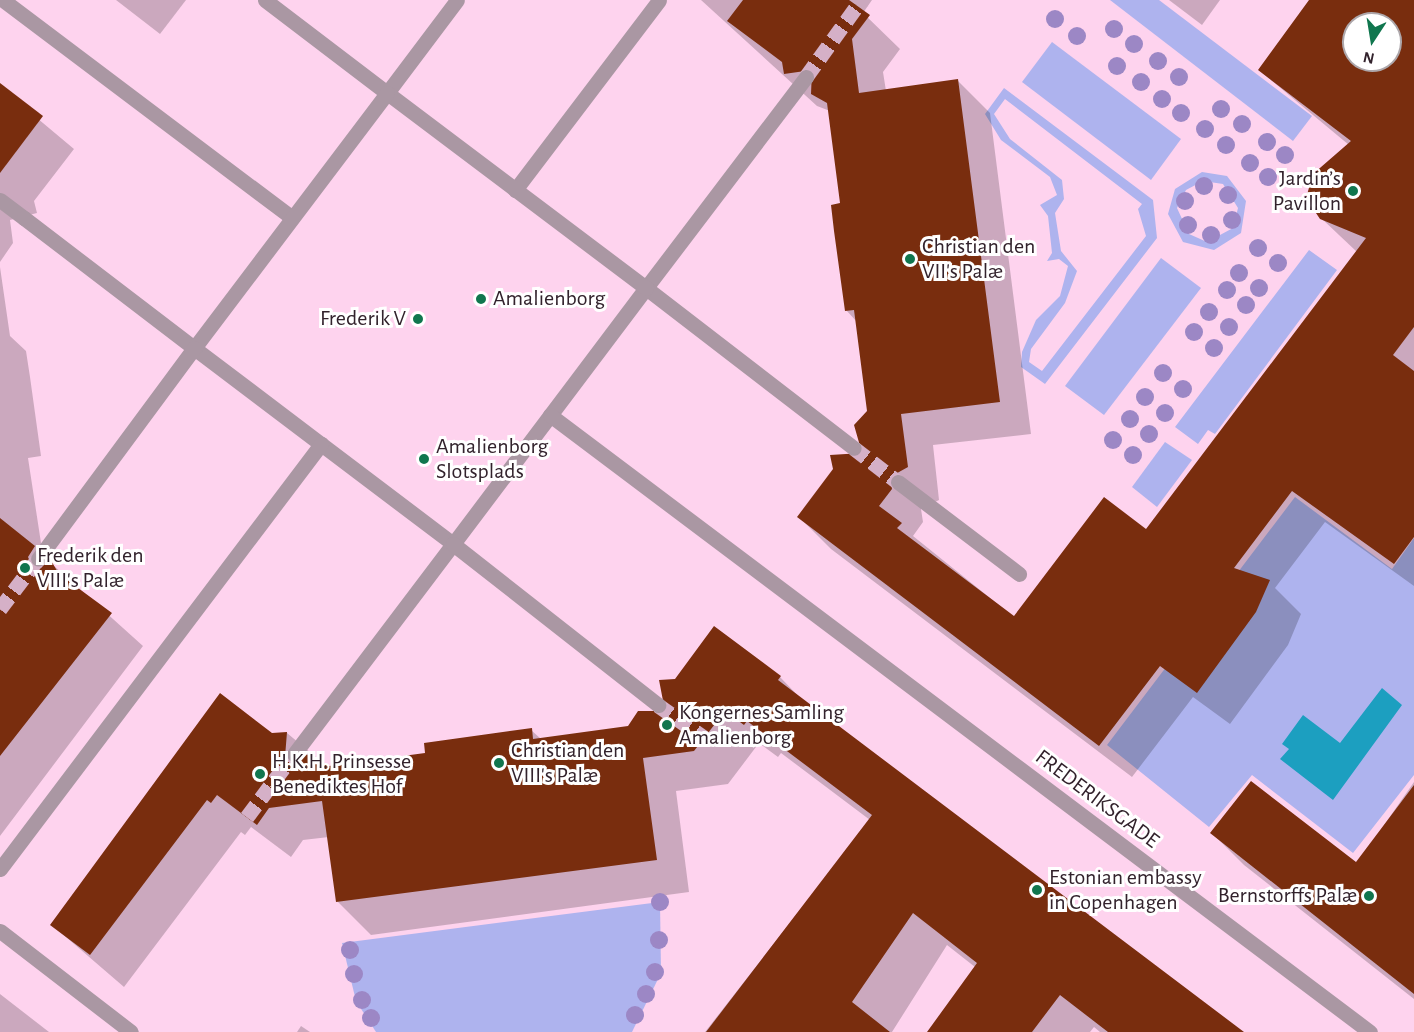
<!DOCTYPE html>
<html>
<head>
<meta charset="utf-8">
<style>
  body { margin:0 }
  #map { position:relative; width:1414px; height:1032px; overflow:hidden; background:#fed3ee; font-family:"Alegreya Sans",sans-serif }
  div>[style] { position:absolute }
  .green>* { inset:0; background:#aeb3ee }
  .water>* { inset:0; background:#1c9fc0 }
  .shadow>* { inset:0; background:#0003 }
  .building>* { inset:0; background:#792d0e }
  .minor-tunnel>* { height:15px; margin-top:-7.5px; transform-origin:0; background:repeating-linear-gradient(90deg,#d5b0c7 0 15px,transparent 0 23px) }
  .minor>* { height:15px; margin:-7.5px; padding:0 7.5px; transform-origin:7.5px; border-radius:7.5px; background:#aa97a3 }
  .trees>* { width:18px; height:18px; margin:-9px; border-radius:50%; background:#9c87c5 }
  .dots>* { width:16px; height:16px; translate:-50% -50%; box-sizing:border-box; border:3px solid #fff; border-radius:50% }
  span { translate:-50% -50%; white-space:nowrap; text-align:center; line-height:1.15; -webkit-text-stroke:6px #fff; paint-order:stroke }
  .poi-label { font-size:22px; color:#32222c }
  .right { translate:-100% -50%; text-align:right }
  .left { translate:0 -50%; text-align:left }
  .street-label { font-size:22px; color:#32222c }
  .north { position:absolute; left:1342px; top:12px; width:60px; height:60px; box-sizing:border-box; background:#fff; border:2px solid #ada7ab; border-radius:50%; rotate:192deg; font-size:16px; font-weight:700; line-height:24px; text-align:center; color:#32222c }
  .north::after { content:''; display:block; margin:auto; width:21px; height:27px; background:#10764e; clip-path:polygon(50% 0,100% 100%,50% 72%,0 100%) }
</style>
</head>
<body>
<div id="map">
  <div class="green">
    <i style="clip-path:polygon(1110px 0,1159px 0,1312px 116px,1293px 141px)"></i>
    <i style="clip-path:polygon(1052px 42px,1181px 139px,1151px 180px,1022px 82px)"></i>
    <i style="clip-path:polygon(evenodd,1004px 88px,1153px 200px,1157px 238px,1045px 384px,1021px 367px,1022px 352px,1036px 320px,1060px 296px,1068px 266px,1059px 259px,1047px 261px,1052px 253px,1048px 216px,1040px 205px,1057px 195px,1050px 177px,1001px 140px,985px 114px,1004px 88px,1005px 99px,1142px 204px,1138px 209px,1146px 236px,1042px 371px,1029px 362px,1031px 349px,1065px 303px,1077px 271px,1061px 251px,1055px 213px,1064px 199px,1062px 180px,1010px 139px,994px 114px,1005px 99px)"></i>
    <i style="clip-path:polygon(evenodd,1202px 172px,1227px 176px,1246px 201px,1241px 233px,1214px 250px,1183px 242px,1168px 214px,1175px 189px,1202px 172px,1203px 181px,1223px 184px,1238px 208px,1233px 228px,1207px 242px,1189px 234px,1177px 208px,1186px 190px,1203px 181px)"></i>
    <i style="clip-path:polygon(1309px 250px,1337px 270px,1215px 434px,1208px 430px,1198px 444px,1175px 427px)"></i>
    <i style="clip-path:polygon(1161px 258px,1201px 288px,1104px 415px,1065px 386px)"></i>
    <i style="clip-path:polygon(1165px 442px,1192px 460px,1157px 507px,1132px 487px)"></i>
    <i style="clip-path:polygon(1295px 497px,1392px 569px,1414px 538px,1414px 775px,1353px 853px,1252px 775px,1209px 827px,1107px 745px)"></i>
    <i style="clip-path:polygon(660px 902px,661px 973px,632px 1032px,376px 1032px,356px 1001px,342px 943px)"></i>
  </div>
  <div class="water">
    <i style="clip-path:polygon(1382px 688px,1402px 705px,1333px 800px,1280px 759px,1289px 749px,1282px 744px,1303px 715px,1340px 743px)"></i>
  </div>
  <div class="shadow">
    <i style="clip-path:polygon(116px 0,186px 0,160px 34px)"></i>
    <i style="clip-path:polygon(evenodd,701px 0,872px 0,863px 13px,900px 49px,883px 72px,886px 91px,958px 81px,990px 113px,1031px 434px,933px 445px,939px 500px,921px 509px,923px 522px,913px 536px,1015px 618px,1146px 531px,1357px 252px,1321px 218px,1349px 145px,1259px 70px,1311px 0,1414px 0,1414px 586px,1325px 522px,1275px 588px,1301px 614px,1288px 645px,1230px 724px,1193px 697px,1132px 777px,831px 549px,799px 517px,864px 455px,868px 411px,857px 322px,846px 310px,842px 205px,830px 111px,817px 106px,701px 0,1354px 24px,1390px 24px,1390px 60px,1354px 60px,1354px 24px)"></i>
    <i style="clip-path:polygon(1169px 0,1220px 0,1202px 25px)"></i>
    <i style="clip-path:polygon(0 87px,74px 149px,34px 201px,37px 213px,10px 220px,13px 243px,0 262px)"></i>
    <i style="clip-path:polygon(0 267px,10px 336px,26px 351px,30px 377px,41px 456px,28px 458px,43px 556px,143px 646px,0 836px)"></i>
    <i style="clip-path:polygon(780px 677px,805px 703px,1243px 1032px,1100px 1032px,1094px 1027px,1090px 1032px,928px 1032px,975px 967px,947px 945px,892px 1032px,705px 1032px,870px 820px,781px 753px,778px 757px,759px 743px,728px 784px,676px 791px,689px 892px,371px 935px,337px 901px,329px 837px,303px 840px,291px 857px,251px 827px,245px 835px,241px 832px,124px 987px,52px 925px,272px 735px,287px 733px,329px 768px,427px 755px,531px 730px,541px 739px,629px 727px)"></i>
    <i style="clip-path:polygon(1414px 782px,1414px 999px,1244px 865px,1212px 833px,1357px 864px)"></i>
    <i style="clip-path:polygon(0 994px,49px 1032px,0 1032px)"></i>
    <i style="clip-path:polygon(301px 1026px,310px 1032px,297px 1032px)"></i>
  </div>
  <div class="building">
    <i style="clip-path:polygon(evenodd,743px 0,849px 0,870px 15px,852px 39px,859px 93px,958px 79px,1000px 402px,901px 414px,908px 467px,890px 477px,892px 489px,879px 506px,902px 523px,897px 528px,1014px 616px,1104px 497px,1146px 529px,1366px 238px,1320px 219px,1306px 198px,1313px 174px,1351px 141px,1258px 70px,1309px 0,1414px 0,1414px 327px,1393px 355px,1414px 371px,1414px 537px,1394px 564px,1292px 491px,1234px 568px,1270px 580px,1256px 612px,1197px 693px,1160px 666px,1099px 746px,797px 517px,833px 469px,830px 455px,862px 453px,854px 425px,867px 411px,854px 310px,845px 311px,834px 231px,831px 205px,840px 203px,827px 103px,811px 94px,812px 70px,784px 74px,782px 62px,727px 21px,743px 0,1354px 24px,1390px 24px,1390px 60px,1354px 60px,1354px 24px)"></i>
    <i style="clip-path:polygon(0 83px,43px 116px,0 173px)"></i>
    <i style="clip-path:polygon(0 518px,35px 546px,28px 557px,32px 566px,41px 568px,50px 559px,59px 574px,112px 613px,0 756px)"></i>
    <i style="clip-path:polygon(714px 626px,781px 676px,778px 680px,1244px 1032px,1108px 1032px,1060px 995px,1032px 1032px,927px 1032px,977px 963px,913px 913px,852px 1002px,890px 1032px,706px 1032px,872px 815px,747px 721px,744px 725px,725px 711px,694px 751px,643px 758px,657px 860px,336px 902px,322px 801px,269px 808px,257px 825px,217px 795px,211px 803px,207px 800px,90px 955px,50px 925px,220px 693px,272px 733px,287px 732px,285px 757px,293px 764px,306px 754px,329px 766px,425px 753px,424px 743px,532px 728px,533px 739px,628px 726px,638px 711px,665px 711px,659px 680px,675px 679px)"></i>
    <i style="clip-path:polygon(1251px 781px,1356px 862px,1414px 785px,1414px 994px,1210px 833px)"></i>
  </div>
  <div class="minor-tunnel">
    <i style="left:806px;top:77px;width:87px;rotate:-54.3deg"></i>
    <i style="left:854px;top:448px;width:56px;rotate:37.7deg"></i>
    <i style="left:0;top:609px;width:63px;rotate:-52.8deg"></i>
    <i style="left:658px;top:705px;width:57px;rotate:35.1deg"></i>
    <i style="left:247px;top:817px;width:79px;rotate:-53.3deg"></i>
  </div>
  <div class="minor">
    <i style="left:3px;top:0;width:362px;rotate:37deg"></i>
    <i style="left:265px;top:0;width:153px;rotate:37.3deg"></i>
    <i style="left:387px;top:93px;width:116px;rotate:-53deg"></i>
    <i style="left:806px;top:77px;width:265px;rotate:127.2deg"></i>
    <i style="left:646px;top:288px;width:262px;rotate:37.6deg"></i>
    <i style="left:515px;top:190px;width:238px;rotate:-52.8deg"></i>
    <i style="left:0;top:200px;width:30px;rotate:37deg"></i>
    <i style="left:24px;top:218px;width:214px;rotate:37.4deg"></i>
    <i style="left:194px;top:348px;width:159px;rotate:37.1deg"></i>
    <i style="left:321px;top:444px;width:166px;rotate:37.1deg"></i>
    <i style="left:453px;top:544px;width:321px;rotate:-53deg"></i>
    <i style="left:646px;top:288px;width:324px;rotate:-143deg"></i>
    <i style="left:387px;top:93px;width:320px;rotate:127.1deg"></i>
    <i style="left:194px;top:348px;width:262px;rotate:126.5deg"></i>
    <i style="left:550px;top:415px;width:1026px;rotate:36.96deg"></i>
    <i style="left:898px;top:482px;width:152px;rotate:37.2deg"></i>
    <i style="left:294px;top:754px;width:263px;rotate:-52.9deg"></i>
    <i style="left:453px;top:544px;width:261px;rotate:38.1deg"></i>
    <i style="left:0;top:869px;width:533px;rotate:-52.94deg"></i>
    <i style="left:0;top:931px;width:165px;rotate:37.6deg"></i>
  </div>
  <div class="trees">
    <i style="left:1055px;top:19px"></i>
    <i style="left:1114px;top:29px"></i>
    <i style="left:1077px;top:36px"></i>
    <i style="left:1134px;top:44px"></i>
    <i style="left:1158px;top:61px"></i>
    <i style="left:1117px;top:66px"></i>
    <i style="left:1179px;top:77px"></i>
    <i style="left:1141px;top:82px"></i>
    <i style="left:1162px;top:99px"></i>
    <i style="left:1221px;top:109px"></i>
    <i style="left:1181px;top:113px"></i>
    <i style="left:1242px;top:124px"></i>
    <i style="left:1205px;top:129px"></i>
    <i style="left:1267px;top:142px"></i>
    <i style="left:1226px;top:145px"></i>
    <i style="left:1285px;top:155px"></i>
    <i style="left:1250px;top:163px"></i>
    <i style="left:1268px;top:177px"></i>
    <i style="left:1204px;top:186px"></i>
    <i style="left:1228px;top:195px"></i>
    <i style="left:1185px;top:201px"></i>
    <i style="left:1232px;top:220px"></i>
    <i style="left:1188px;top:225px"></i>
    <i style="left:1211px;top:235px"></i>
    <i style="left:1258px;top:248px"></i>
    <i style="left:1278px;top:263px"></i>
    <i style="left:1239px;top:273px"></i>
    <i style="left:1259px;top:288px"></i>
    <i style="left:1227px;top:290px"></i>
    <i style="left:1246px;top:305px"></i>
    <i style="left:1209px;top:312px"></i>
    <i style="left:1229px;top:327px"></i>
    <i style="left:1194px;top:332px"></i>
    <i style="left:1214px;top:348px"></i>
    <i style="left:1163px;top:373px"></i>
    <i style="left:1183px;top:389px"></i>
    <i style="left:1145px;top:397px"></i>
    <i style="left:1165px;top:413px"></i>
    <i style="left:1130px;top:419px"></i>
    <i style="left:1149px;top:434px"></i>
    <i style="left:1113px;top:440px"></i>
    <i style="left:1133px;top:455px"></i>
    <i style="left:660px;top:902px"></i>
    <i style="left:659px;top:940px"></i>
    <i style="left:350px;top:950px"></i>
    <i style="left:655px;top:972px"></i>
    <i style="left:354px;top:974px"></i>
    <i style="left:646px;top:994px"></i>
    <i style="left:362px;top:1000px"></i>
    <i style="left:635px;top:1015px"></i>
    <i style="left:371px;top:1018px"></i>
  </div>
  <div class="dots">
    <i style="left:1353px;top:191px;background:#10764e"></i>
    <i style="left:910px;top:259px;background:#10764e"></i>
    <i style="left:481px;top:299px;background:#10764e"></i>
    <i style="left:418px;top:319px;background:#10764e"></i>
    <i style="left:424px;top:459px;background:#10764e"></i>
    <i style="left:25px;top:568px;background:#10764e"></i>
    <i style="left:667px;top:725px;background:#10764e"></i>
    <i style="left:499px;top:763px;background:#10764e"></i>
    <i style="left:260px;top:774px;background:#10764e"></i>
    <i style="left:1037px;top:890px;background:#10764e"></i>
    <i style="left:1369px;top:896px;background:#10764e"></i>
  </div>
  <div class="poi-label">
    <span class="right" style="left:1341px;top:191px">Jardin’s<br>Pavillon</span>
    <span class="left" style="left:922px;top:259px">Christian den<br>VII's Palæ</span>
    <span class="left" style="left:493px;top:299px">Amalienborg</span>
    <span class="right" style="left:406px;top:319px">Frederik V</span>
    <span class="left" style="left:436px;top:459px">Amalienborg<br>Slotsplads</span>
    <span class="left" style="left:37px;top:568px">Frederik den<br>VIII's Palæ</span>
    <span class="left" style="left:679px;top:725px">Kongernes Samling<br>Amalienborg</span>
    <span class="left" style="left:511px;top:763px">Christian den<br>VIII's Palæ</span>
    <span class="left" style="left:272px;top:774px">H.K.H. Prinsesse<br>Benediktes Hof</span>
    <span class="left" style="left:1049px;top:890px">Estonian embassy<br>in Copenhagen</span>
    <span class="right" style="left:1357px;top:896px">Bernstorffs Palæ</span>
  </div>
  <div class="street-label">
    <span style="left:1097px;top:799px;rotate:37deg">FREDERIKSGADE</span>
  </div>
  <div class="north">N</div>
</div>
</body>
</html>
